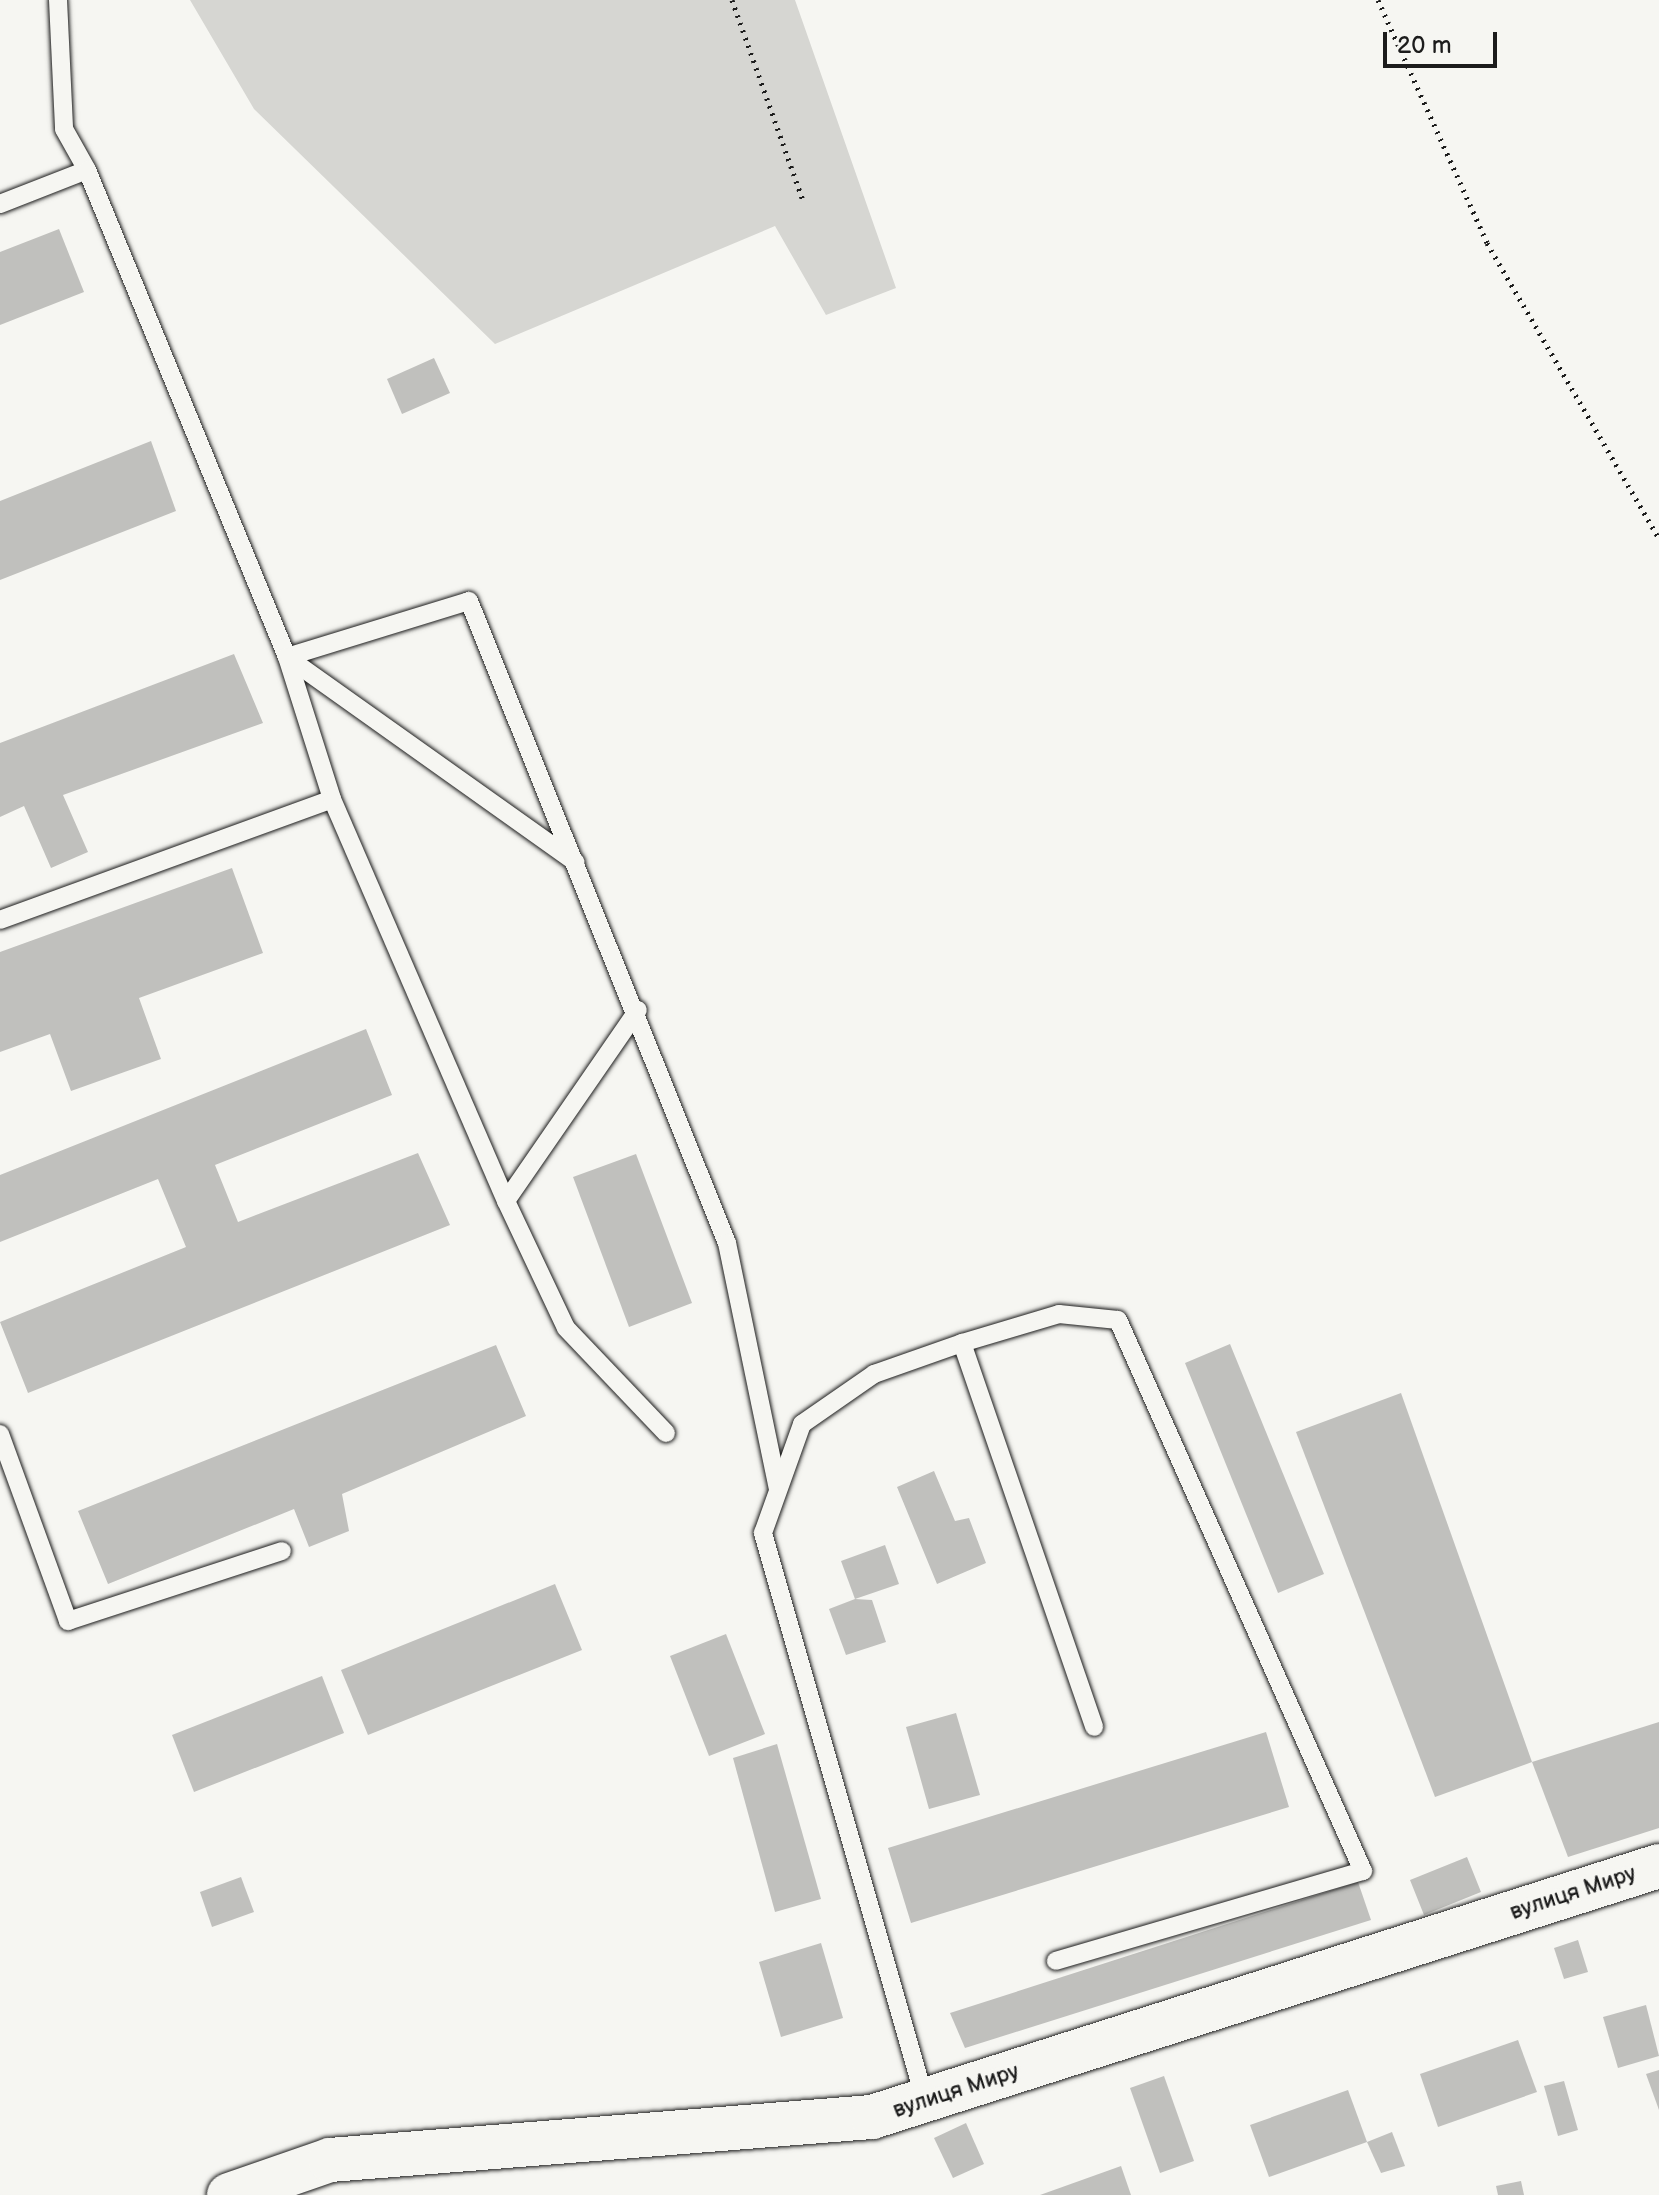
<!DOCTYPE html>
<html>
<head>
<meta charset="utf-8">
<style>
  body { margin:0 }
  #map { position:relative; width:1659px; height:2195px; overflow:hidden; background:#f6f6f2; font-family:"Balsamiq Sans",sans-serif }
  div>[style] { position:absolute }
  .green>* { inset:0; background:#d6d6d2 }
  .building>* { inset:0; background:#c0c0bd }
  .path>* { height:5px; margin-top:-2.5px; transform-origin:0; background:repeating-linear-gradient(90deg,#1c1c1c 0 2px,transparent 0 8px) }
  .roads { filter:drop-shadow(0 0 2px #1c1c1c) drop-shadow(0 0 2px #1c1c1c) }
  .service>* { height:18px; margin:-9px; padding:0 9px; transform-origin:9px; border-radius:9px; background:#f6f6f2 }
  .tertiary>* { height:44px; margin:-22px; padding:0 22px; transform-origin:22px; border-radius:22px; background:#f6f6f2 }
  span { translate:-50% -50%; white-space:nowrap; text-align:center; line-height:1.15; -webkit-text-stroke:7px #f6f6f2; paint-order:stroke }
  .street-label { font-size:22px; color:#1c1c1c }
  .scale { position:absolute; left:1383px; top:32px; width:114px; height:36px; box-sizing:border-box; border:4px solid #1c1c1c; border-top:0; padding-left:10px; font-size:24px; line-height:28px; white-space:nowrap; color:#1c1c1c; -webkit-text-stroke:6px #f6f6f2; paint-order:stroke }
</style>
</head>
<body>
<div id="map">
  <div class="green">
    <i style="clip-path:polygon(190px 0,795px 0,896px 288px,826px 315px,775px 226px,495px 344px,254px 109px)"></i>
  </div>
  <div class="building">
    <i style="clip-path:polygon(59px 229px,84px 292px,0 325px,0 252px)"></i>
    <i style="clip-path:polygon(434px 358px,450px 393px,402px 414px,387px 379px)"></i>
    <i style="clip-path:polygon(151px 441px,176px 511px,0 580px,0 501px)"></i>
    <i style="clip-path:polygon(234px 654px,263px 723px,63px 795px,88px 852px,51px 868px,24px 806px,0 817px,0 743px)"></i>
    <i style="clip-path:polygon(232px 868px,263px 953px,139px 998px,161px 1059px,71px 1091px,50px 1034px,0 1052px,0 952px)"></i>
    <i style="clip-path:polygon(366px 1029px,392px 1095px,215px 1165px,238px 1222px,418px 1153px,450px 1225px,28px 1393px,0 1322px,186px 1247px,158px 1179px,0 1242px,0 1175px)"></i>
    <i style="clip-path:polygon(636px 1154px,692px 1303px,629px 1327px,573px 1177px)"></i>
    <i style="clip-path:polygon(1230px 1344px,1324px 1574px,1278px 1593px,1185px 1363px)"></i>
    <i style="clip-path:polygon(496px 1345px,526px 1416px,342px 1494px,349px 1531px,309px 1547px,294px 1509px,108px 1584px,78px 1511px)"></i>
    <i style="clip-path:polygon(1401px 1393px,1532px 1762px,1435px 1797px,1296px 1432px)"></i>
    <i style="clip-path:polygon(934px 1471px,955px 1521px,969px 1518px,986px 1563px,937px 1584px,897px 1487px)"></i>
    <i style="clip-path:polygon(885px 1545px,899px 1584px,855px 1599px,841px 1561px)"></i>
    <i style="clip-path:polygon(555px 1584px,582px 1650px,368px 1735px,341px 1670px)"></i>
    <i style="clip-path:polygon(855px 1599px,872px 1600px,886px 1642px,846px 1655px,829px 1609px)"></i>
    <i style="clip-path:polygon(726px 1634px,765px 1734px,709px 1756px,670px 1656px)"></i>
    <i style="clip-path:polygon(322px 1676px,344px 1733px,194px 1792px,172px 1735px)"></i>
    <i style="clip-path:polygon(956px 1713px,980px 1795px,929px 1809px,906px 1727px)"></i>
    <i style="clip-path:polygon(1659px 1722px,1659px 1828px,1568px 1857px,1532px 1762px)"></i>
    <i style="clip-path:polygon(1266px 1732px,1289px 1807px,911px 1923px,888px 1848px)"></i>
    <i style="clip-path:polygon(777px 1744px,821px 1899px,775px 1912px,733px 1758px)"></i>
    <i style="clip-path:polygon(1467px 1857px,1481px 1892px,1424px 1915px,1410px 1880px)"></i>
    <i style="clip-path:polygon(241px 1877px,254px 1912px,212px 1927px,200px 1892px)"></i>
    <i style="clip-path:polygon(1358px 1882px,1371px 1920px,965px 2048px,950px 2013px)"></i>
    <i style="clip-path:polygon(1578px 1940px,1588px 1972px,1564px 1979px,1554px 1948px)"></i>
    <i style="clip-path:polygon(821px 1943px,843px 2018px,781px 2037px,759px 1962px)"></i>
    <i style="clip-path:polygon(1646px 2005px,1659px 2056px,1618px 2068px,1603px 2017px)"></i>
    <i style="clip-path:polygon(1518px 2040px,1537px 2092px,1438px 2127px,1420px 2074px)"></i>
    <i style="clip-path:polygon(1659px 2070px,1659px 2110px,1646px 2074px)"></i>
    <i style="clip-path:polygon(1164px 2076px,1194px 2161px,1160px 2173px,1130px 2088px)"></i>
    <i style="clip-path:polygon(1564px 2081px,1578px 2130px,1558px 2136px,1544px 2086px)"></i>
    <i style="clip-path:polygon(1348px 2090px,1367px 2142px,1269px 2177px,1250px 2125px)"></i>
    <i style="clip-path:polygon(966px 2123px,984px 2164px,953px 2178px,934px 2138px)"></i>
    <i style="clip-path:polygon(1392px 2132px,1405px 2166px,1381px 2173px,1367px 2142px)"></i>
    <i style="clip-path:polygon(1121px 2166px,1131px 2195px,1040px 2195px)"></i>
    <i style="clip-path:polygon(1521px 2181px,1524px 2195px,1498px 2195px,1496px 2186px)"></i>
  </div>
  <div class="path">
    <i style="left:732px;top:0;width:215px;rotate:70.5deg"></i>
    <i style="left:1378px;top:0;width:266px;rotate:65.8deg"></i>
    <i style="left:1487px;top:243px;width:342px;rotate:59.8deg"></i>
  </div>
  <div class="roads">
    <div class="service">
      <i style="left:58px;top:0;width:129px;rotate:87.3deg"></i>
      <i style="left:64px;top:129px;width:47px;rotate:60.7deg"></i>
      <i style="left:0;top:204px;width:93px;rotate:-21.3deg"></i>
      <i style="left:87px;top:170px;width:526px;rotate:67.67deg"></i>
      <i style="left:287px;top:657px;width:190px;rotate:-17.1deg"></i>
      <i style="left:469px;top:601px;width:692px;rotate:68.11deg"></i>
      <i style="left:727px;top:1243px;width:251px;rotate:78.3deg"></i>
      <i style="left:287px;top:657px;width:354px;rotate:35.4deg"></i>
      <i style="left:287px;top:657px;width:149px;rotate:72.4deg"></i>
      <i style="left:0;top:920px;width:353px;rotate:-20deg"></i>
      <i style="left:332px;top:799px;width:438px;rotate:66.6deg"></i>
      <i style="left:506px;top:1201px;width:232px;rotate:-55.4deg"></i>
      <i style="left:506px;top:1201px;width:140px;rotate:64.7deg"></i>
      <i style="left:566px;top:1328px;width:145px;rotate:46.4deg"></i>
      <i style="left:962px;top:1343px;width:101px;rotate:-16.6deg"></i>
      <i style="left:1059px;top:1314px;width:59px;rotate:5.8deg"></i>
      <i style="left:1118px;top:1320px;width:603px;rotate:66.03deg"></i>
      <i style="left:1363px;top:1871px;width:320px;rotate:163.7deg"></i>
      <i style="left:0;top:1434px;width:199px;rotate:70deg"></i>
      <i style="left:68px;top:1621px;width:225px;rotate:-18.1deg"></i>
      <i style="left:925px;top:2100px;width:590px;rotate:-105.95deg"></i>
      <i style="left:763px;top:1533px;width:116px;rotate:-70.3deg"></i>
      <i style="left:802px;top:1424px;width:88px;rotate:-34.8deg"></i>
      <i style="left:874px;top:1374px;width:93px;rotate:-19.4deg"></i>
      <i style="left:962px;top:1343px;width:406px;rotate:71deg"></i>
    </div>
    <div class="tertiary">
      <i style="left:229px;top:2195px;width:107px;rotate:-19.1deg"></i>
      <i style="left:330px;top:2160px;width:544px;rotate:-4.54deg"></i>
      <i style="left:872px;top:2117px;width:826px;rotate:-17.69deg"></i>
    </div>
  </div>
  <div class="street-label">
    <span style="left:1573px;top:1893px;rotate:-18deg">вулиця Миру</span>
    <span style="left:956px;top:2091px;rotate:-18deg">вулиця Миру</span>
  </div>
  <div class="scale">20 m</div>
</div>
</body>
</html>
